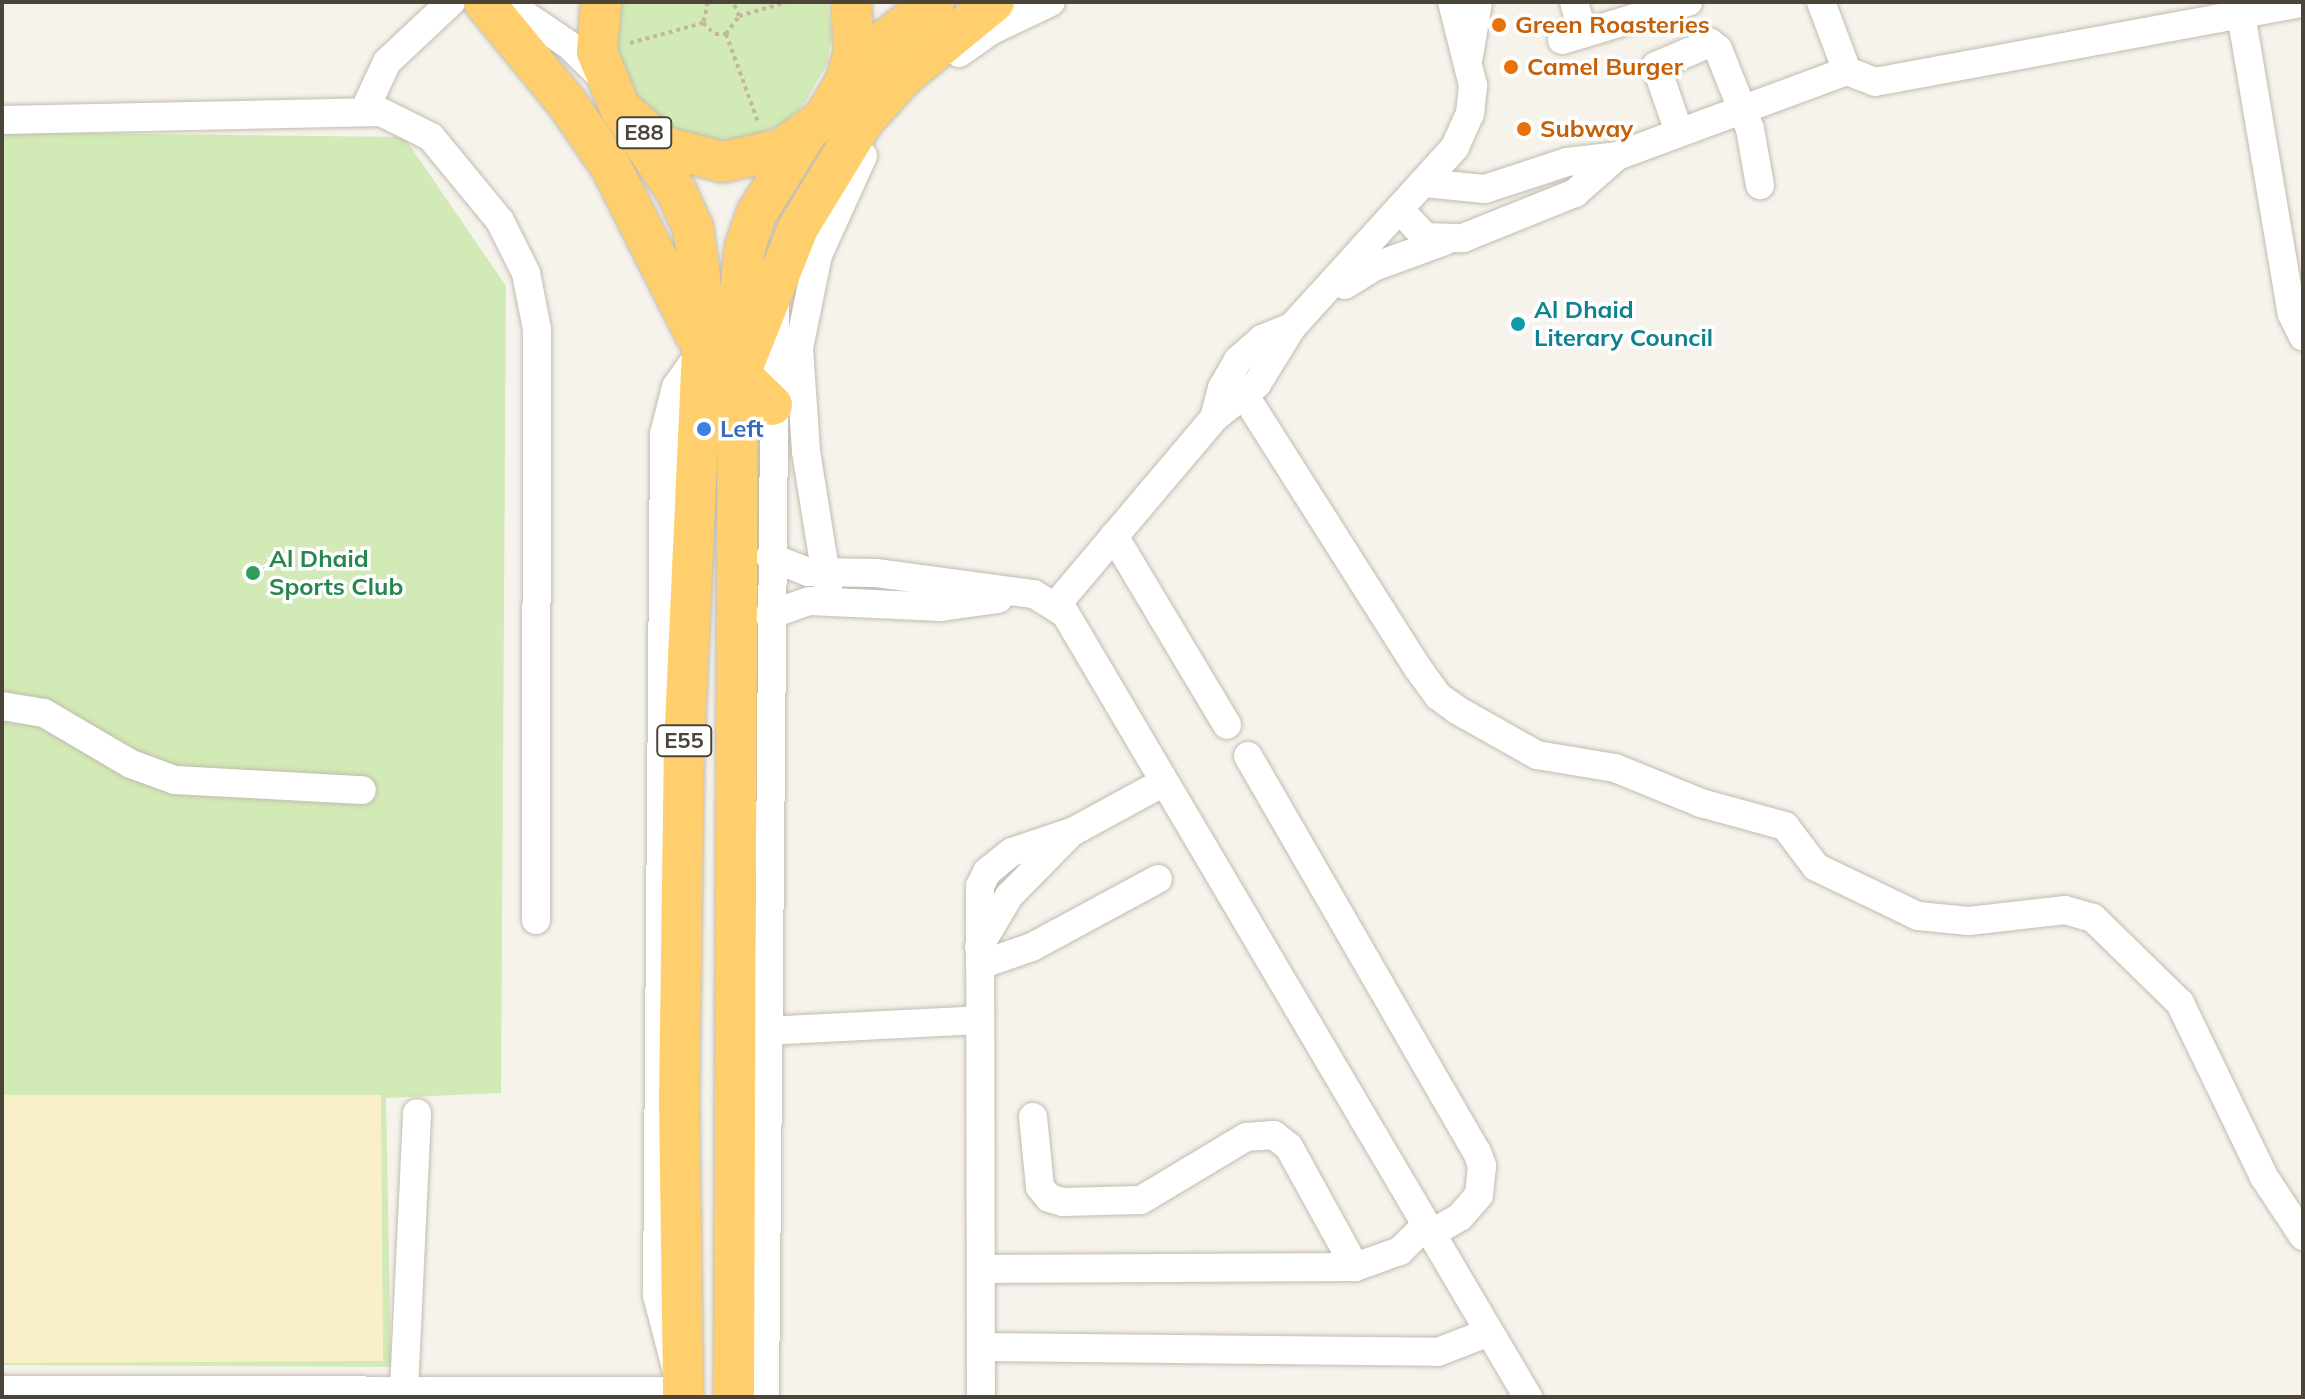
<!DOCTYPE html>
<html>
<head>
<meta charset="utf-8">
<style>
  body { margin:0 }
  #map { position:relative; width:2305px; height:1399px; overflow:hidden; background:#f6f3ec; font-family:Mulish,sans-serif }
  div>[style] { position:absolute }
  .green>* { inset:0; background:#d2eab5 }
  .sand>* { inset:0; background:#f9efc9 }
  .path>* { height:4px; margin-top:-2px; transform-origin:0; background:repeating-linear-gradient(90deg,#c4b79f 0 4px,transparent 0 8px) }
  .roads { filter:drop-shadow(0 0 2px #c2bbae) drop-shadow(0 0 2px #c2bbae) }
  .minor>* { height:28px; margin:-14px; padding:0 14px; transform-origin:14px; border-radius:14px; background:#fff }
  .highway>* { height:40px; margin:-20px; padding:0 20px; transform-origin:20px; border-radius:20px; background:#ffcf6e }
  .dots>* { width:22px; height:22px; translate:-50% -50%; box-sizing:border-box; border:4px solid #fff; border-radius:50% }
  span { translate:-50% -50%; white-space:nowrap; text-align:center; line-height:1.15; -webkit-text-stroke:7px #fff; paint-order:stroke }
  .shield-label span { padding:2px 6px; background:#fff; border:2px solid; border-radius:6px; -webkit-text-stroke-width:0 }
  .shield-label { font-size:22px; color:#4b4439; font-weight:700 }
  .food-label { font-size:24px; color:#c56008; font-weight:700 }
  .left { translate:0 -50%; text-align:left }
  .culture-label { font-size:24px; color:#0d838f; font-weight:700 }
  .shop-label { font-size:24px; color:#366cbe; font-weight:700 }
  .leisure-label { font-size:24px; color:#27864d; font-weight:700 }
  .frame { position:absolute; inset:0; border:4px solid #4b4439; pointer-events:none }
</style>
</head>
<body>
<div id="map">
  <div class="green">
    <i style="clip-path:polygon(620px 2px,827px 2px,832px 34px,827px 64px,803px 106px,779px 126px,748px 138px,716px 141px,687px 135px,660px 121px,639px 101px,615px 45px)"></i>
    <i style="clip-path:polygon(2px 132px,404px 137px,506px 286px,501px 1093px,386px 1098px,391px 1367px,2px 1365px)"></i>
  </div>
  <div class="sand">
    <i style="clip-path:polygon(2px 1095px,381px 1095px,383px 1361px,2px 1363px)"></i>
  </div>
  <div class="path">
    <i style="left:708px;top:2px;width:22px;rotate:103deg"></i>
    <i style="left:703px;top:23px;width:16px;rotate:43deg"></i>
    <i style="left:715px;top:34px;width:11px"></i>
    <i style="left:726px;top:34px;width:22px;rotate:-54deg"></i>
    <i style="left:739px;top:16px;width:15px;rotate:-113deg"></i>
    <i style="left:739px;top:16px;width:50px;rotate:-16.3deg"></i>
    <i style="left:726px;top:34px;width:94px;rotate:70deg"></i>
    <i style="left:630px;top:43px;width:76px;rotate:-15.3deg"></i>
  </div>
  <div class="roads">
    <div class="minor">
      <i style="left:506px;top:2px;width:76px;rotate:34.3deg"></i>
      <i style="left:569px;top:45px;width:50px;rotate:44.2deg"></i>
      <i style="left:1574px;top:2px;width:33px;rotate:74deg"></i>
      <i style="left:1821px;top:2px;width:74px;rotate:69.4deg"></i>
      <i style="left:1847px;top:71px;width:30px;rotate:21deg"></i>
      <i style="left:1875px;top:82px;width:435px;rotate:-10.5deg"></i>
      <i style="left:2241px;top:14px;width:304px;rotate:80.4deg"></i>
      <i style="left:2292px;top:314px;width:25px;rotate:64deg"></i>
      <i style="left:1562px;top:40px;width:132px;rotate:-16.8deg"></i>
      <i style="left:959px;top:53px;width:40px;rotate:-34.9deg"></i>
      <i style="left:992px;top:30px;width:65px;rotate:-25.4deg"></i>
      <i style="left:1469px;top:56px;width:55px;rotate:-80.5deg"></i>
      <i style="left:365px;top:109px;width:52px;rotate:-64.9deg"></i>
      <i style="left:387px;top:62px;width:88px;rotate:-43.2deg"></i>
      <i style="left:2px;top:120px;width:379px;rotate:-1.2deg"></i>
      <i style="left:381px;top:112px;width:56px;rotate:26.6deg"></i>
      <i style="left:431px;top:137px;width:109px;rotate:50.6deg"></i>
      <i style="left:500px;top:221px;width:58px;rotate:63.4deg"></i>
      <i style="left:526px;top:273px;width:57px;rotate:78.9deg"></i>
      <i style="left:537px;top:329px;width:591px;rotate:90.1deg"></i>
      <i style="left:1679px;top:132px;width:70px;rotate:-109.2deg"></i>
      <i style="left:1656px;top:66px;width:59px;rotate:-23.1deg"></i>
      <i style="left:1710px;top:43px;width:10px;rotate:37deg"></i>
      <i style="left:1718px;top:49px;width:86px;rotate:68.2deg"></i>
      <i style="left:1750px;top:129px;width:57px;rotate:79.9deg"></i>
      <i style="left:1424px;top:183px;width:61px;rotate:5.6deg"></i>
      <i style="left:1485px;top:189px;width:86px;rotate:-18.2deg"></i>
      <i style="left:1567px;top:162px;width:50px;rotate:-6.8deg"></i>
      <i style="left:1617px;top:156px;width:245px;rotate:-20.3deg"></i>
      <i style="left:1401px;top:211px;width:35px;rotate:47deg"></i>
      <i style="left:1425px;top:237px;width:38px;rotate:2deg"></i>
      <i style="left:1463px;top:238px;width:121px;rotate:-21.9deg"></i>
      <i style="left:1575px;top:193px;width:56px;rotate:-41.4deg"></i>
      <i style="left:1345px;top:285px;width:36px;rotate:-32deg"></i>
      <i style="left:1376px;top:266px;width:73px;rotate:-19.9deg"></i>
      <i style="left:1245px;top:396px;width:321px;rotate:57.6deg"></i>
      <i style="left:1417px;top:667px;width:36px;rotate:54deg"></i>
      <i style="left:1438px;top:696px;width:24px;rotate:36deg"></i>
      <i style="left:1457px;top:710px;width:92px;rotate:29.4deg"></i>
      <i style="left:1537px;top:755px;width:79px;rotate:9.5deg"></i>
      <i style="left:1615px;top:768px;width:93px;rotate:22.1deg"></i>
      <i style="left:1701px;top:803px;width:87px;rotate:15.3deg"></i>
      <i style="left:1785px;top:826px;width:51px;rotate:52.9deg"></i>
      <i style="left:1816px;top:867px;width:113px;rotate:25.7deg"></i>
      <i style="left:1918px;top:916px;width:51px;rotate:5.6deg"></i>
      <i style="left:1969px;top:921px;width:97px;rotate:-6.5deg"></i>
      <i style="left:2065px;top:910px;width:29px;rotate:16deg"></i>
      <i style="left:2093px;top:918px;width:122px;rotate:44.3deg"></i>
      <i style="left:2180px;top:1003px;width:193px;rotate:64.2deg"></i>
      <i style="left:2264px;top:1177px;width:71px;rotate:56.5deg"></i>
      <i style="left:1214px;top:418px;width:31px;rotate:-75deg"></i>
      <i style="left:1222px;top:388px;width:32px;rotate:-60deg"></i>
      <i style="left:1238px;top:360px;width:32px;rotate:-41deg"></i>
      <i style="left:1262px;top:339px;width:32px;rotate:-22deg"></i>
      <i style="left:1114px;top:536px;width:220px;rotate:59.1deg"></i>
      <i style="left:770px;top:557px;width:41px;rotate:21.5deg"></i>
      <i style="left:808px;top:572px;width:68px;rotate:0.8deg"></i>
      <i style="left:876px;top:573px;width:159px;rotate:7.6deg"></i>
      <i style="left:1034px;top:594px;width:36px;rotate:32deg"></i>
      <i style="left:1065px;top:613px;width:911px;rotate:59.44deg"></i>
      <i style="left:830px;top:601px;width:152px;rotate:-99.1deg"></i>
      <i style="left:806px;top:451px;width:103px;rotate:-93.9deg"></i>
      <i style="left:799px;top:348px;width:95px;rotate:-78.5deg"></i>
      <i style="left:818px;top:255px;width:109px;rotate:-65.6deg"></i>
      <i style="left:1057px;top:604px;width:243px;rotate:-49.8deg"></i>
      <i style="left:1214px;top:418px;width:55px;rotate:-38.3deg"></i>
      <i style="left:1257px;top:384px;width:67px;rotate:-58.4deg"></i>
      <i style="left:1292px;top:327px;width:243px;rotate:-47.8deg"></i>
      <i style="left:1455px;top:147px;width:36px;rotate:-66deg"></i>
      <i style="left:1470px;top:114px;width:29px;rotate:-84deg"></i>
      <i style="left:1473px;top:85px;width:86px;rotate:-104.2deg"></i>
      <i style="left:769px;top:615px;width:42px;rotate:-19.3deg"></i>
      <i style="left:809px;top:601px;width:132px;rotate:2.6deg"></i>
      <i style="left:941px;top:607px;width:58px;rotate:-8deg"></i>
      <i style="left:2px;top:706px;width:43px;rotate:9.5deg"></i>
      <i style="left:44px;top:713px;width:101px;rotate:30.4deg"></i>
      <i style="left:131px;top:764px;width:47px;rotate:20deg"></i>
      <i style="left:175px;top:780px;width:187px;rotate:3.1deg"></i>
      <i style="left:1248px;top:756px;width:457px;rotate:60deg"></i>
      <i style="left:1477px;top:1152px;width:15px;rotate:70deg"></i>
      <i style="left:1482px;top:1166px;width:29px;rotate:96deg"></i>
      <i style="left:1479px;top:1195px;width:29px;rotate:131deg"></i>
      <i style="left:1460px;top:1217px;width:34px;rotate:150deg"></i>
      <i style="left:979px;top:947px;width:59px;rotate:-59.5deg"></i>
      <i style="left:1009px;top:896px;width:83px;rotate:-45.5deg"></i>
      <i style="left:980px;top:965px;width:55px;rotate:-19.1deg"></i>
      <i style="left:1032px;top:947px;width:143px;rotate:-28.4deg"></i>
      <i style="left:764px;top:1031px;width:216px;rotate:-2.9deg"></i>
      <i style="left:1033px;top:1117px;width:70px;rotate:84.3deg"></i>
      <i style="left:1040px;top:1187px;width:14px;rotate:51deg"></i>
      <i style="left:1049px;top:1198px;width:15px;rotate:16deg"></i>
      <i style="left:1063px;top:1202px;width:78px;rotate:-1.5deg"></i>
      <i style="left:1141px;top:1200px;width:122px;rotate:-31deg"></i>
      <i style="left:1246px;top:1137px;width:28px;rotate:-4deg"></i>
      <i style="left:1274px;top:1135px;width:19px;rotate:39deg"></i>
      <i style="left:1289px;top:1147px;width:137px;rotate:61.2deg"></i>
      <i style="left:982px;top:1269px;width:373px;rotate:-0.3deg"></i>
      <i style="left:1355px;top:1267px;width:48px;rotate:-19.6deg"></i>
      <i style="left:1400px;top:1251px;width:37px;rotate:-45deg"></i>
      <i style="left:982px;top:1347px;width:456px;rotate:0.6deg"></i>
      <i style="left:1438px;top:1352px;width:55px;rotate:-21.4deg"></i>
      <i style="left:2px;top:1390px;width:680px;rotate:0.08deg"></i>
      <i style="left:682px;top:1391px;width:99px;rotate:-104.6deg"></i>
      <i style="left:657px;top:1295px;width:861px;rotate:-89.53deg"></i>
      <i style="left:664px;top:434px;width:49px;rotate:-75.7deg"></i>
      <i style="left:676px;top:387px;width:45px;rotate:-54.9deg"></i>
      <i style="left:404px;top:1390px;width:277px;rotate:-87.3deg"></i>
      <i style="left:765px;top:1397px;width:1091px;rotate:-89.47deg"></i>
      <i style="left:981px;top:1397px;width:511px;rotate:-90.11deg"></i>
      <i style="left:980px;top:886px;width:16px;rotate:-63deg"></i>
      <i style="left:987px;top:872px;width:32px;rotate:-39deg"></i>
      <i style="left:1012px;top:852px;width:65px;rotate:-18.7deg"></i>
      <i style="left:1074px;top:831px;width:102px;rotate:-28.6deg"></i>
    </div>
    <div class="highway">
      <i style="left:484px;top:2px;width:131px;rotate:50.6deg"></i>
      <i style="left:567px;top:103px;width:78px;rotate:55.5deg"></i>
      <i style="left:611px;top:167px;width:187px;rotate:63.3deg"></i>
      <i style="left:601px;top:2px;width:50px;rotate:94.6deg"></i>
      <i style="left:597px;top:52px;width:61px;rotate:67.7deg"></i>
      <i style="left:620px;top:108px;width:60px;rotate:40.9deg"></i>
      <i style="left:665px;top:147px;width:60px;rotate:14.5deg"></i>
      <i style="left:723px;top:162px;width:60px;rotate:-12.4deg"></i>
      <i style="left:782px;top:149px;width:51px;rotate:-36.2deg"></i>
      <i style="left:823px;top:119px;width:42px;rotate:-58.6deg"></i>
      <i style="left:845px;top:83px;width:32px;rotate:-74deg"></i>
      <i style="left:854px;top:52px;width:50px;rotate:-93.4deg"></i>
      <i style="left:845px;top:83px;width:56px;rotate:-47.2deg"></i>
      <i style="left:883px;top:42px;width:65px;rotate:-38.1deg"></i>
      <i style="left:620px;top:108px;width:100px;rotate:56deg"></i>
      <i style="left:676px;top:191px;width:41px;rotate:65.3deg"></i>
      <i style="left:693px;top:228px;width:49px;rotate:81.7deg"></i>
      <i style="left:700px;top:276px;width:74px;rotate:88.5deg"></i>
      <i style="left:702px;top:350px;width:392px;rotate:92.6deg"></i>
      <i style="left:684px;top:742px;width:358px;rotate:90.8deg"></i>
      <i style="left:679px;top:1100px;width:297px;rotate:89.2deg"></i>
      <i style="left:772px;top:405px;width:45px;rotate:-135.9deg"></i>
      <i style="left:740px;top:374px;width:157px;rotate:-68.3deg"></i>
      <i style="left:798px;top:228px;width:127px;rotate:-58.6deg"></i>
      <i style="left:864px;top:120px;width:61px;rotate:-47.7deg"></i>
      <i style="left:905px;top:75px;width:115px;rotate:-39.4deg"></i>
      <i style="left:734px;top:1397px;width:1090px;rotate:-89.79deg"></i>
      <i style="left:738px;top:307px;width:60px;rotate:-83.3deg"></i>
      <i style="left:745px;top:247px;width:36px;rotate:-71deg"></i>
      <i style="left:757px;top:213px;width:95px;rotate:-58.3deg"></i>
    </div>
  </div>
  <div class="dots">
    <i style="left:1499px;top:25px;background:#e8710a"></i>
    <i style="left:1511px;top:67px;background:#e8710a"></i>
    <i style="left:1524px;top:129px;background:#e8710a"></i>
    <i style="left:1518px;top:324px;background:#0f9aa8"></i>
    <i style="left:704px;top:429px;background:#3f7fe0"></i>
    <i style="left:253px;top:573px;background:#2e9e5b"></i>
  </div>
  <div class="shield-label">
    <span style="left:644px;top:133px">E88</span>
    <span style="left:684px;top:741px">E55</span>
  </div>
  <div class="food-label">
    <span class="left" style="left:1515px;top:25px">Green Roasteries</span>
    <span class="left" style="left:1527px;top:67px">Camel Burger</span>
    <span class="left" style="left:1540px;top:129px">Subway</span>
  </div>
  <div class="culture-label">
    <span class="left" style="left:1534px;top:324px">Al Dhaid<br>Literary Council</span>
  </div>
  <div class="shop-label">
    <span class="left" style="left:720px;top:429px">Left</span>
  </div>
  <div class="leisure-label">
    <span class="left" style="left:269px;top:573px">Al Dhaid<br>Sports Club</span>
  </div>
  <div class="frame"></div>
</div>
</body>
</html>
